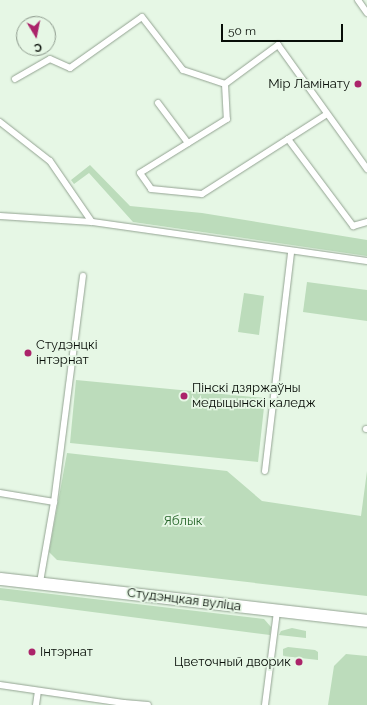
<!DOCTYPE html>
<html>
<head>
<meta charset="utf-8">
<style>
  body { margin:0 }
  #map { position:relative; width:367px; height:705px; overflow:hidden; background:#e6f7e5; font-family:Raleway,sans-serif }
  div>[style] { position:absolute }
  .green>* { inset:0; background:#bcdcbb }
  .roads { filter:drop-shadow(0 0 1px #93a392) drop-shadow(0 0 1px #93a392) }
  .service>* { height:6px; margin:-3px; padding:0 3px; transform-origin:3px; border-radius:3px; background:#fff }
  .minor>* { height:12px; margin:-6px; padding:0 6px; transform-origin:6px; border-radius:6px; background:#fff }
  .dots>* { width:11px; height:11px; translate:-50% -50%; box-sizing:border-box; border:2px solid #e6f7e5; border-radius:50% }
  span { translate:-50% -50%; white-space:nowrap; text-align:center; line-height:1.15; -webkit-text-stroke:3.5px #e6f7e5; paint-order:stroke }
  .poi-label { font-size:13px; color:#080e08 }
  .right { translate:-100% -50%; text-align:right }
  .left { translate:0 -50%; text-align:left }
  .park-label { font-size:13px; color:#27662b }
  .street-label { font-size:13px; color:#080e08 }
  .north { position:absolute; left:16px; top:16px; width:40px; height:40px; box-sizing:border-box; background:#e6f7e5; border:1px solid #8d9a8d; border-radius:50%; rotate:170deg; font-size:11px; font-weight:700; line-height:16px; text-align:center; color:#080e08 }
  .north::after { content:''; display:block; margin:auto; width:14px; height:18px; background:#ab246a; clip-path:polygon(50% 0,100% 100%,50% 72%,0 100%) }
  .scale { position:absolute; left:221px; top:24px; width:122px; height:18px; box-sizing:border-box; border:2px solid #080e08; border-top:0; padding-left:5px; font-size:12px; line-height:14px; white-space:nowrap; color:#080e08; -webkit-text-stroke:3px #e6f7e5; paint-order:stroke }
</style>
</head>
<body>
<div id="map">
  <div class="green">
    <i style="clip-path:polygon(90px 165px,130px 206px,202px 213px,367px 240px,367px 256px,133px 222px,89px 173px,74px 184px,71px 180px)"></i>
    <i style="clip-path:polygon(307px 282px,367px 290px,367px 321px,303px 312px)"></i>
    <i style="clip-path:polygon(244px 293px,264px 296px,259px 335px,238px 332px)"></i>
    <i style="clip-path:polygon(76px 380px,265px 398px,258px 462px,70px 443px)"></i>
    <i style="clip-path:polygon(67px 453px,227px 471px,262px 501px,361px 516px,367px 471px,367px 596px,57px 560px,49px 552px)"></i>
    <i style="clip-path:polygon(0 588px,264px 619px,271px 627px,270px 635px,0 600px)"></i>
    <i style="clip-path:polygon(292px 628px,306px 631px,306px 638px,279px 635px,281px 631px)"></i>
    <i style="clip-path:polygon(288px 647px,315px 650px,318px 652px,318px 660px,283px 656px,283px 649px)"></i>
    <i style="clip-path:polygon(346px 654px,367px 656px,367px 705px,328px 705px,334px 666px)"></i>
  </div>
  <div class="roads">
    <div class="service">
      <i style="left:358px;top:0;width:16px;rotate:55deg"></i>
      <i style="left:15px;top:79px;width:40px;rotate:-29.7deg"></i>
      <i style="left:50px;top:59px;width:22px;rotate:24deg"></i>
      <i style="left:70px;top:68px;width:88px;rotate:-35.3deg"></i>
      <i style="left:142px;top:17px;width:67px;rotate:52.3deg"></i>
      <i style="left:183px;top:70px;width:44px;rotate:18.4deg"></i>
      <i style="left:225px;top:84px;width:66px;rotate:-36.3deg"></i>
      <i style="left:278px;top:45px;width:153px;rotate:54.3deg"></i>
      <i style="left:225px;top:84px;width:35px;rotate:87deg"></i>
      <i style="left:227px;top:119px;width:102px;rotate:148.2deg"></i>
      <i style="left:140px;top:173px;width:19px;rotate:55deg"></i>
      <i style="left:151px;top:189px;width:51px;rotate:5.6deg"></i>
      <i style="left:202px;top:194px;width:148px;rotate:-32.6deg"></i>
      <i style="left:158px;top:103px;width:50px;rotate:53.1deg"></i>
      <i style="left:0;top:122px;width:63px;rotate:38deg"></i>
      <i style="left:50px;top:161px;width:74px;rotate:55.5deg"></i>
      <i style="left:288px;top:139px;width:109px;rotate:53.2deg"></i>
      <i style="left:353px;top:226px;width:15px;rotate:-16deg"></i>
      <i style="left:0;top:216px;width:92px;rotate:3.7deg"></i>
      <i style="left:92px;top:222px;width:278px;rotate:8.1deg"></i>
      <i style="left:366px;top:429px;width:1px"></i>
      <i style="left:265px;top:471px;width:221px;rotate:-83.2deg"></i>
      <i style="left:0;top:493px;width:55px;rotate:9.5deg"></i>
      <i style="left:54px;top:502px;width:81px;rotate:99.9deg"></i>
      <i style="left:54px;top:502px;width:228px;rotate:-82.7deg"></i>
      <i style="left:0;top:685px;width:125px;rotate:8.3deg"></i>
      <i style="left:36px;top:705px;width:14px;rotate:-82deg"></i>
      <i style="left:123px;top:705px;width:2px;rotate:-63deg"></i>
      <i style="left:124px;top:703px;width:24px;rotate:5deg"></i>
      <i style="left:265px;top:705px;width:95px;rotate:-82.7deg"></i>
    </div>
    <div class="minor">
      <i style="left:0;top:579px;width:369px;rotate:6.5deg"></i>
    </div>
  </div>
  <div class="dots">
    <i style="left:358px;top:84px;background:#ab246a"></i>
    <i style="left:28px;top:353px;background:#ab246a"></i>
    <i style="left:184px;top:396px;background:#ab246a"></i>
    <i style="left:32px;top:652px;background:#ab246a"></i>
    <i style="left:299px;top:662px;background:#ab246a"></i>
  </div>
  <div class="poi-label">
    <span class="right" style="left:350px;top:84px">Мір Ламінату</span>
    <span class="left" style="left:36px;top:353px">Студэнцкі<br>інтэрнат</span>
    <span class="left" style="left:192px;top:396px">Пінскі дзяржаўны<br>медыцынскі каледж</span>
    <span class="left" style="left:40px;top:652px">Інтэрнат</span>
    <span class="right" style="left:291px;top:662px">Цветочный дворик</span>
  </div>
  <div class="park-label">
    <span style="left:183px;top:521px">Яблык</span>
  </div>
  <div class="street-label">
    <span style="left:184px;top:600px;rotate:7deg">Студэнцкая вуліца</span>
  </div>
  <div class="north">С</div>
  <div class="scale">50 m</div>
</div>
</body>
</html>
